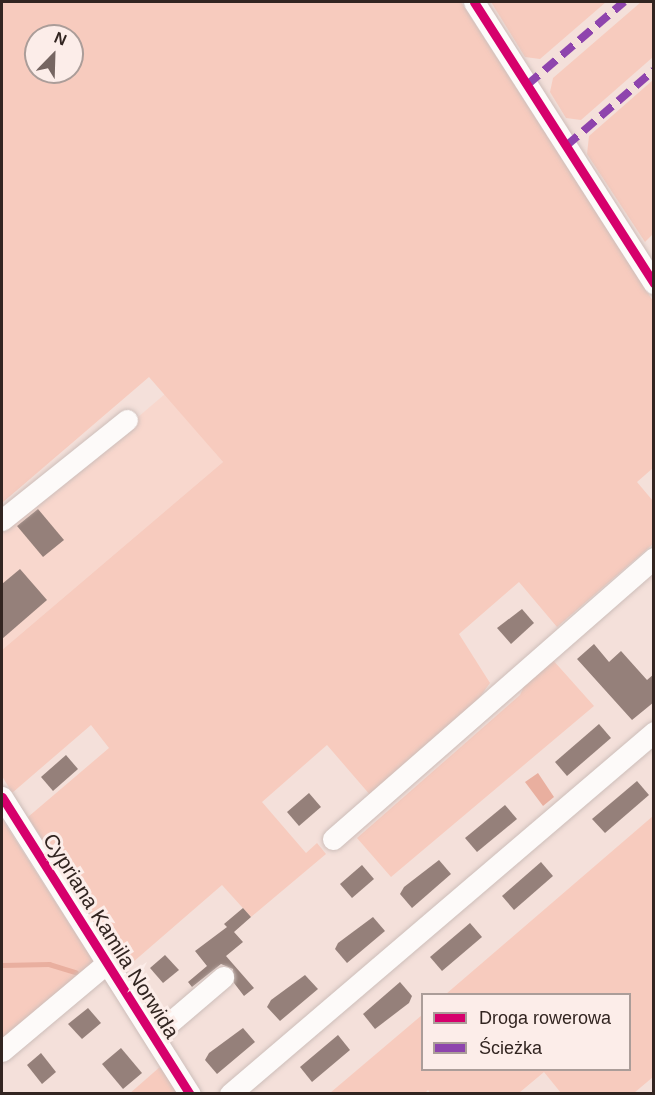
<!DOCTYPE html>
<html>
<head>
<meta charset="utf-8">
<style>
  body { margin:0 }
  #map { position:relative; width:655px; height:1095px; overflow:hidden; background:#f4e0da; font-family:Arial,sans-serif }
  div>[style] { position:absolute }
  .built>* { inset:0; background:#f8d7cd }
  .green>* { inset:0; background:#f7cbbe }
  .water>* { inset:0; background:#e9af9f }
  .stream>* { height:4.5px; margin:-2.25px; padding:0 2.25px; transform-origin:2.25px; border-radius:2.25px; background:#e9af9f }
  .building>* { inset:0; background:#95807a }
  .roads { filter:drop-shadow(0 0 2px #cdbeba) drop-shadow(0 0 2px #cdbeba) }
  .minor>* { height:21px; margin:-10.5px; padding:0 10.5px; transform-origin:10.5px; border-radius:10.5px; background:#fdfaf9 }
  .quiet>* { height:8px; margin-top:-4px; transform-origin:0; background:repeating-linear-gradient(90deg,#8e44ad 0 15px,transparent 0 23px) }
  .cycleway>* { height:9px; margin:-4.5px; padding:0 4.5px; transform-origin:4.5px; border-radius:4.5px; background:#d6006c }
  span { translate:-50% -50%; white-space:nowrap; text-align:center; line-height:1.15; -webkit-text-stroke:6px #fcede9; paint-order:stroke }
  .street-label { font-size:21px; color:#322521 }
  .frame { position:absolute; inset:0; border:3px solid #322521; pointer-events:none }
  .legend { position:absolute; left:421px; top:993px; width:210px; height:78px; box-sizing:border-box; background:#fcede9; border:2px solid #ab9d99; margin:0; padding:8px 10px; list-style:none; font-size:18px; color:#322521 }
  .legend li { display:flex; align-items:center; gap:12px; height:30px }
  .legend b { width:30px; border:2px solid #ab9d99 }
  .north { position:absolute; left:24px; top:24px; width:60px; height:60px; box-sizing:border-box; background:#fcede9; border:2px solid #ab9d99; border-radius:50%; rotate:23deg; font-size:16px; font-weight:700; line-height:24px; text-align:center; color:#322521 }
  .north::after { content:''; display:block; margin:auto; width:21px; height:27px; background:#766662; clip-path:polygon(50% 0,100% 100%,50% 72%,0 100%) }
</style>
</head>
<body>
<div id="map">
  <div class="built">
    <i style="clip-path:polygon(165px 394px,223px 462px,2px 650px,2px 533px)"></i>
  </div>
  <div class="green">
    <i style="clip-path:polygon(evenodd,2px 2px,461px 2px,653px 301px,653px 468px,637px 482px,653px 501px,653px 544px,557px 627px,519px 582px,459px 634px,490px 683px,469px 712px,371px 796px,327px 745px,262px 802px,306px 853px,317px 843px,326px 854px,251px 917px,222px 885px,125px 969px,28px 817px,109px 748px,91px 725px,12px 793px,2px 776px,2px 650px,223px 462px,149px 377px,2px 503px,2px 2px,36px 36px,72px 36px,72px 72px,36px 72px,36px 36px)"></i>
    <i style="clip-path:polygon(491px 2px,606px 2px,540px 59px,525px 57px)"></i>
    <i style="clip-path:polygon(641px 2px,653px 2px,653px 57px,581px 120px,566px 118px,550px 92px,553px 78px)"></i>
    <i style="clip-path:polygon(653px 80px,653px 234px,645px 242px,587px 154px,589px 136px)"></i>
    <i style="clip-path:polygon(552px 659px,594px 706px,391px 877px,357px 838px,520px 695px,526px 682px)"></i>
    <i style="clip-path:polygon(653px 816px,653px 1077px,634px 1093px,561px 1093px,544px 1072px,519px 1093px,431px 1094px,428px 1090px,424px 1094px,330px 1093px,422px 1015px,422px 1070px,630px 1070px,630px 994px,446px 994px)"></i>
    <i style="clip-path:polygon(2px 819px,95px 964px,2px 1044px)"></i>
    <i style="clip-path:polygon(161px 1066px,178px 1094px,129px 1094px)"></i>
  </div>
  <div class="water">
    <i style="clip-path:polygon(538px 773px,554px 797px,543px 806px,525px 782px)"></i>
  </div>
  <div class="stream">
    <i style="left:2px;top:965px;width:47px;rotate:-1.2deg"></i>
    <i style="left:49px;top:964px;width:28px;rotate:17deg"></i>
  </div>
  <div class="building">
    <i style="clip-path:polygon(38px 509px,64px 540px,43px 557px,17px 526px)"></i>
    <i style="clip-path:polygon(20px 569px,47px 600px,2px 639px,2px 584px)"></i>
    <i style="clip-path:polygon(522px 609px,534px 623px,511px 644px,497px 628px)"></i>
    <i style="clip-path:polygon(594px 644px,609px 662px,621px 651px,647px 680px,654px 674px,654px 702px,632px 720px,577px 659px)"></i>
    <i style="clip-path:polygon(599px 724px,611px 738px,567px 776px,555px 762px)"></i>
    <i style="clip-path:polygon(66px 755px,78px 769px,53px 791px,41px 777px)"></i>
    <i style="clip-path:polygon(637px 781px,649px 795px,605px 833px,592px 819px)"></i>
    <i style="clip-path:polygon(309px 793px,321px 807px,299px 826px,287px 812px)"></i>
    <i style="clip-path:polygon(505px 805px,517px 819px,477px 852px,465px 838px)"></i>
    <i style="clip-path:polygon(439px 860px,451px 874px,412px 908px,400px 894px,404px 887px)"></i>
    <i style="clip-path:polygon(541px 862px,553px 876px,514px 910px,502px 896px)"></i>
    <i style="clip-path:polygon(362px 865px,374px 879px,352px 898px,340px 884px)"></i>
    <i style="clip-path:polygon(243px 908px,251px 917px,234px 932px,243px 942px,226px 956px,254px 988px,244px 996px,234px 983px,233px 969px,221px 964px,192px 987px,188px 982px,207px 966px,195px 951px,227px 927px,224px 924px)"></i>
    <i style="clip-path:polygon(373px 917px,385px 931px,347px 963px,335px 949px,338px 943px)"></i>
    <i style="clip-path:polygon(470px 923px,482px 937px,442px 971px,430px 957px)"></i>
    <i style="clip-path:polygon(165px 955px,179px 970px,163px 983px,150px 968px)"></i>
    <i style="clip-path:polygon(305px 975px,318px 989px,280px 1021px,267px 1007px,271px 1000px)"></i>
    <i style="clip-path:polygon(400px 982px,412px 996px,409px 1003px,375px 1029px,363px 1014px)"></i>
    <i style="clip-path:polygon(88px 1008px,101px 1023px,82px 1039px,68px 1024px)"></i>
    <i style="clip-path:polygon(243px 1028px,255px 1042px,217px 1074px,205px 1060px,209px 1053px)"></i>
    <i style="clip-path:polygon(338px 1035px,350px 1050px,312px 1082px,300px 1067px)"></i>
    <i style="clip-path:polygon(121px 1048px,142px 1073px,123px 1089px,102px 1064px)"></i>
    <i style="clip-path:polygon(41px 1053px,56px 1072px,42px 1084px,27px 1065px)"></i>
  </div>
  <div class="roads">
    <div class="minor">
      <i style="left:474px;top:2px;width:334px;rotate:57.4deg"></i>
      <i style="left:2px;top:520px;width:160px;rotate:-38.7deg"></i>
      <i style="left:2px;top:797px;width:352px;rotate:57.7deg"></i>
      <i style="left:333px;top:839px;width:427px;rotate:-41.2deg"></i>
      <i style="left:154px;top:1036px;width:91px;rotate:-40.5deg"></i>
      <i style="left:2px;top:1051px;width:138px;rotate:-40deg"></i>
      <i style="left:230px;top:1094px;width:558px;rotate:-40.49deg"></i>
    </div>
  </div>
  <div class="quiet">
    <i style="left:527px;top:85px;width:128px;rotate:-40.6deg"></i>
    <i style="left:566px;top:146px;width:116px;rotate:-40.8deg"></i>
  </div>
  <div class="cycleway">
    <i style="left:474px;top:2px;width:334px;rotate:57.4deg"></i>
    <i style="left:2px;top:797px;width:352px;rotate:57.7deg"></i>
  </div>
  <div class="street-label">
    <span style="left:111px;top:936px;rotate:58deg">Cypriana Kamila Norwida</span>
  </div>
  <div class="frame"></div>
  <ul class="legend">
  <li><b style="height:8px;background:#d6006c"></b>Droga rowerowa</li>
  <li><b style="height:8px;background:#8e44ad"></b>Ścieżka</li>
  </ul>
  <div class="north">N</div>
</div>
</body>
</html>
